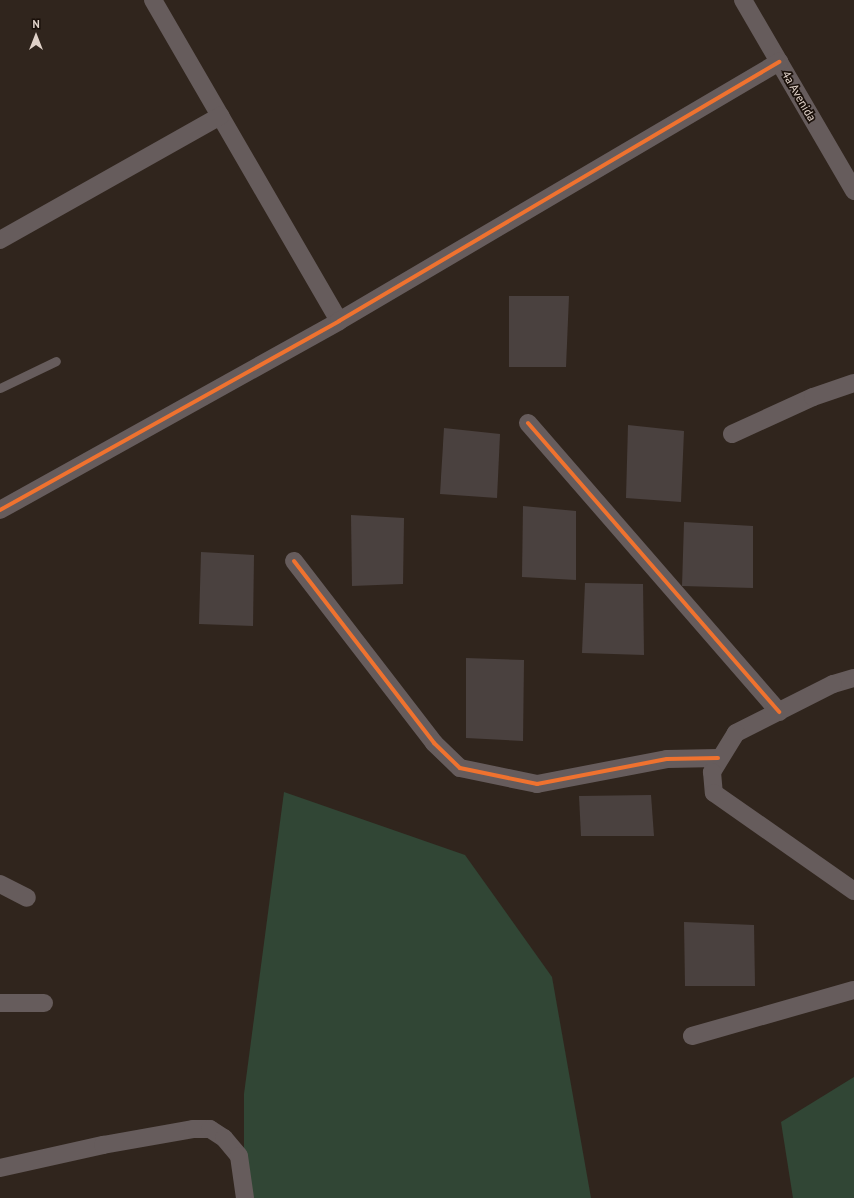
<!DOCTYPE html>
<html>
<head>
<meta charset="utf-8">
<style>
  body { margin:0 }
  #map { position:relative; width:854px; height:1198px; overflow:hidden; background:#30251d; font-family:"PT Sans",sans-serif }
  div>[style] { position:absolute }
  .green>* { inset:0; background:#314635 }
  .building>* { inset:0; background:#4a413f }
  .service>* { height:9px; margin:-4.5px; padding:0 4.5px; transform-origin:4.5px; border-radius:4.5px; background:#665c5c }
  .minor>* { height:18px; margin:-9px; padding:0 9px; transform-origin:9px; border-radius:9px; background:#665c5c }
  .cycleway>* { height:4px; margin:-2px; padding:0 2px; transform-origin:2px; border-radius:2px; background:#ef722f }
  span { translate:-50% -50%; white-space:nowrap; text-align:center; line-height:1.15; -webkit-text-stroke:3.5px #190f09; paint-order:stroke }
  .street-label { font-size:12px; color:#e0d2c9 }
  .north { position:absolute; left:16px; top:16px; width:40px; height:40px; -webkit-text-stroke:3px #190f09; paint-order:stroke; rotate:0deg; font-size:11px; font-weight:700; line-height:16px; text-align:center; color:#e0d2c9 }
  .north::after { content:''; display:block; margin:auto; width:14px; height:18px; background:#e0d2c9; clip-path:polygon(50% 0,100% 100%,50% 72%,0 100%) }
</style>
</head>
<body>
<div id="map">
  <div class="green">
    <i style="clip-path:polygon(284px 792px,465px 855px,552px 977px,591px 1198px,244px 1198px,244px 1094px)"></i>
    <i style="clip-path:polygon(854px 1077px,854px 1198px,793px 1198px,781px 1122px)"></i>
  </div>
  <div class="building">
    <i style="clip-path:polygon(509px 296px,569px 296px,566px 367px,509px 367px)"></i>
    <i style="clip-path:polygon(628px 425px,684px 431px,681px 502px,626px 498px)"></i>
    <i style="clip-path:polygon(444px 428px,500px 434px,497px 498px,440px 494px)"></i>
    <i style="clip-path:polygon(523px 506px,576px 511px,576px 580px,522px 577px)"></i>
    <i style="clip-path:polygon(351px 515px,404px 518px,403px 584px,352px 586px)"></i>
    <i style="clip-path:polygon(684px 522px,753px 526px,753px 588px,682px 586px)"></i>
    <i style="clip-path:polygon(201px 552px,254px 555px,253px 626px,199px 624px)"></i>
    <i style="clip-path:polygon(585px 583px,643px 584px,644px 655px,582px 653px)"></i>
    <i style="clip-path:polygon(466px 658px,524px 660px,523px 741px,466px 738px)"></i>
    <i style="clip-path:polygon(651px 795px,654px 836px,581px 836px,579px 796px)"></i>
    <i style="clip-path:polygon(684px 922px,754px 925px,755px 986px,685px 986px)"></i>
  </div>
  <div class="service">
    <i style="left:0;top:388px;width:62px;rotate:-25.7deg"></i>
  </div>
  <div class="minor">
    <i style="left:153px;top:0;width:371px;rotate:59.9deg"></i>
    <i style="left:743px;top:0;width:221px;rotate:59.8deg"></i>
    <i style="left:0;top:240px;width:253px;rotate:-29.4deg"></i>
    <i style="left:528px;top:423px;width:383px;rotate:49deg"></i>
    <i style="left:732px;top:434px;width:89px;rotate:-24.6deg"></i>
    <i style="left:813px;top:397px;width:43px;rotate:-18.9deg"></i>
    <i style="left:0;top:510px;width:388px;rotate:-29.1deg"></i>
    <i style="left:339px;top:321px;width:511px;rotate:-30.48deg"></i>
    <i style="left:294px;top:561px;width:230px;rotate:52.4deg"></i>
    <i style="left:434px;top:743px;width:36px;rotate:44deg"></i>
    <i style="left:460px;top:768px;width:79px;rotate:11.7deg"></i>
    <i style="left:537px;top:784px;width:132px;rotate:-10.9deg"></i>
    <i style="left:667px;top:759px;width:51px;rotate:-1.1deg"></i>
    <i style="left:854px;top:678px;width:22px;rotate:164deg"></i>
    <i style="left:833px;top:684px;width:109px;rotate:153.2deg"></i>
    <i style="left:736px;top:733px;width:46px;rotate:121.6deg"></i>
    <i style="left:712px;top:772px;width:21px;rotate:85deg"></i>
    <i style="left:714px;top:793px;width:171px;rotate:35deg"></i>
    <i style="left:0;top:884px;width:30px;rotate:27deg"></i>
    <i style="left:0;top:1003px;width:44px"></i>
    <i style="left:692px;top:1036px;width:168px;rotate:-15.9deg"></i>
    <i style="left:0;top:1168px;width:106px;rotate:-12.6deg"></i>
    <i style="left:103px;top:1145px;width:91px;rotate:-10.1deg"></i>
    <i style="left:193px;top:1129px;width:17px"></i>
    <i style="left:210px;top:1129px;width:17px;rotate:33deg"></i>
    <i style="left:224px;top:1138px;width:23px;rotate:50deg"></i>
    <i style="left:239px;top:1156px;width:42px;rotate:81.9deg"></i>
  </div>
  <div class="cycleway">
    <i style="left:528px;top:423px;width:383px;rotate:49deg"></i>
    <i style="left:0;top:510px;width:388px;rotate:-29.1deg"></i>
    <i style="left:339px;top:321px;width:511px;rotate:-30.48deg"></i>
    <i style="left:294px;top:561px;width:230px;rotate:52.4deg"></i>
    <i style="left:434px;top:743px;width:36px;rotate:44deg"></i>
    <i style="left:460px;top:768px;width:79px;rotate:11.7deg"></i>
    <i style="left:537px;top:784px;width:132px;rotate:-10.9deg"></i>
    <i style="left:667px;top:759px;width:51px;rotate:-1.1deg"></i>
  </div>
  <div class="street-label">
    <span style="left:799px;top:96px;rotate:60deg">4a Avenida</span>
  </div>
  <div class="north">N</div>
</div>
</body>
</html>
